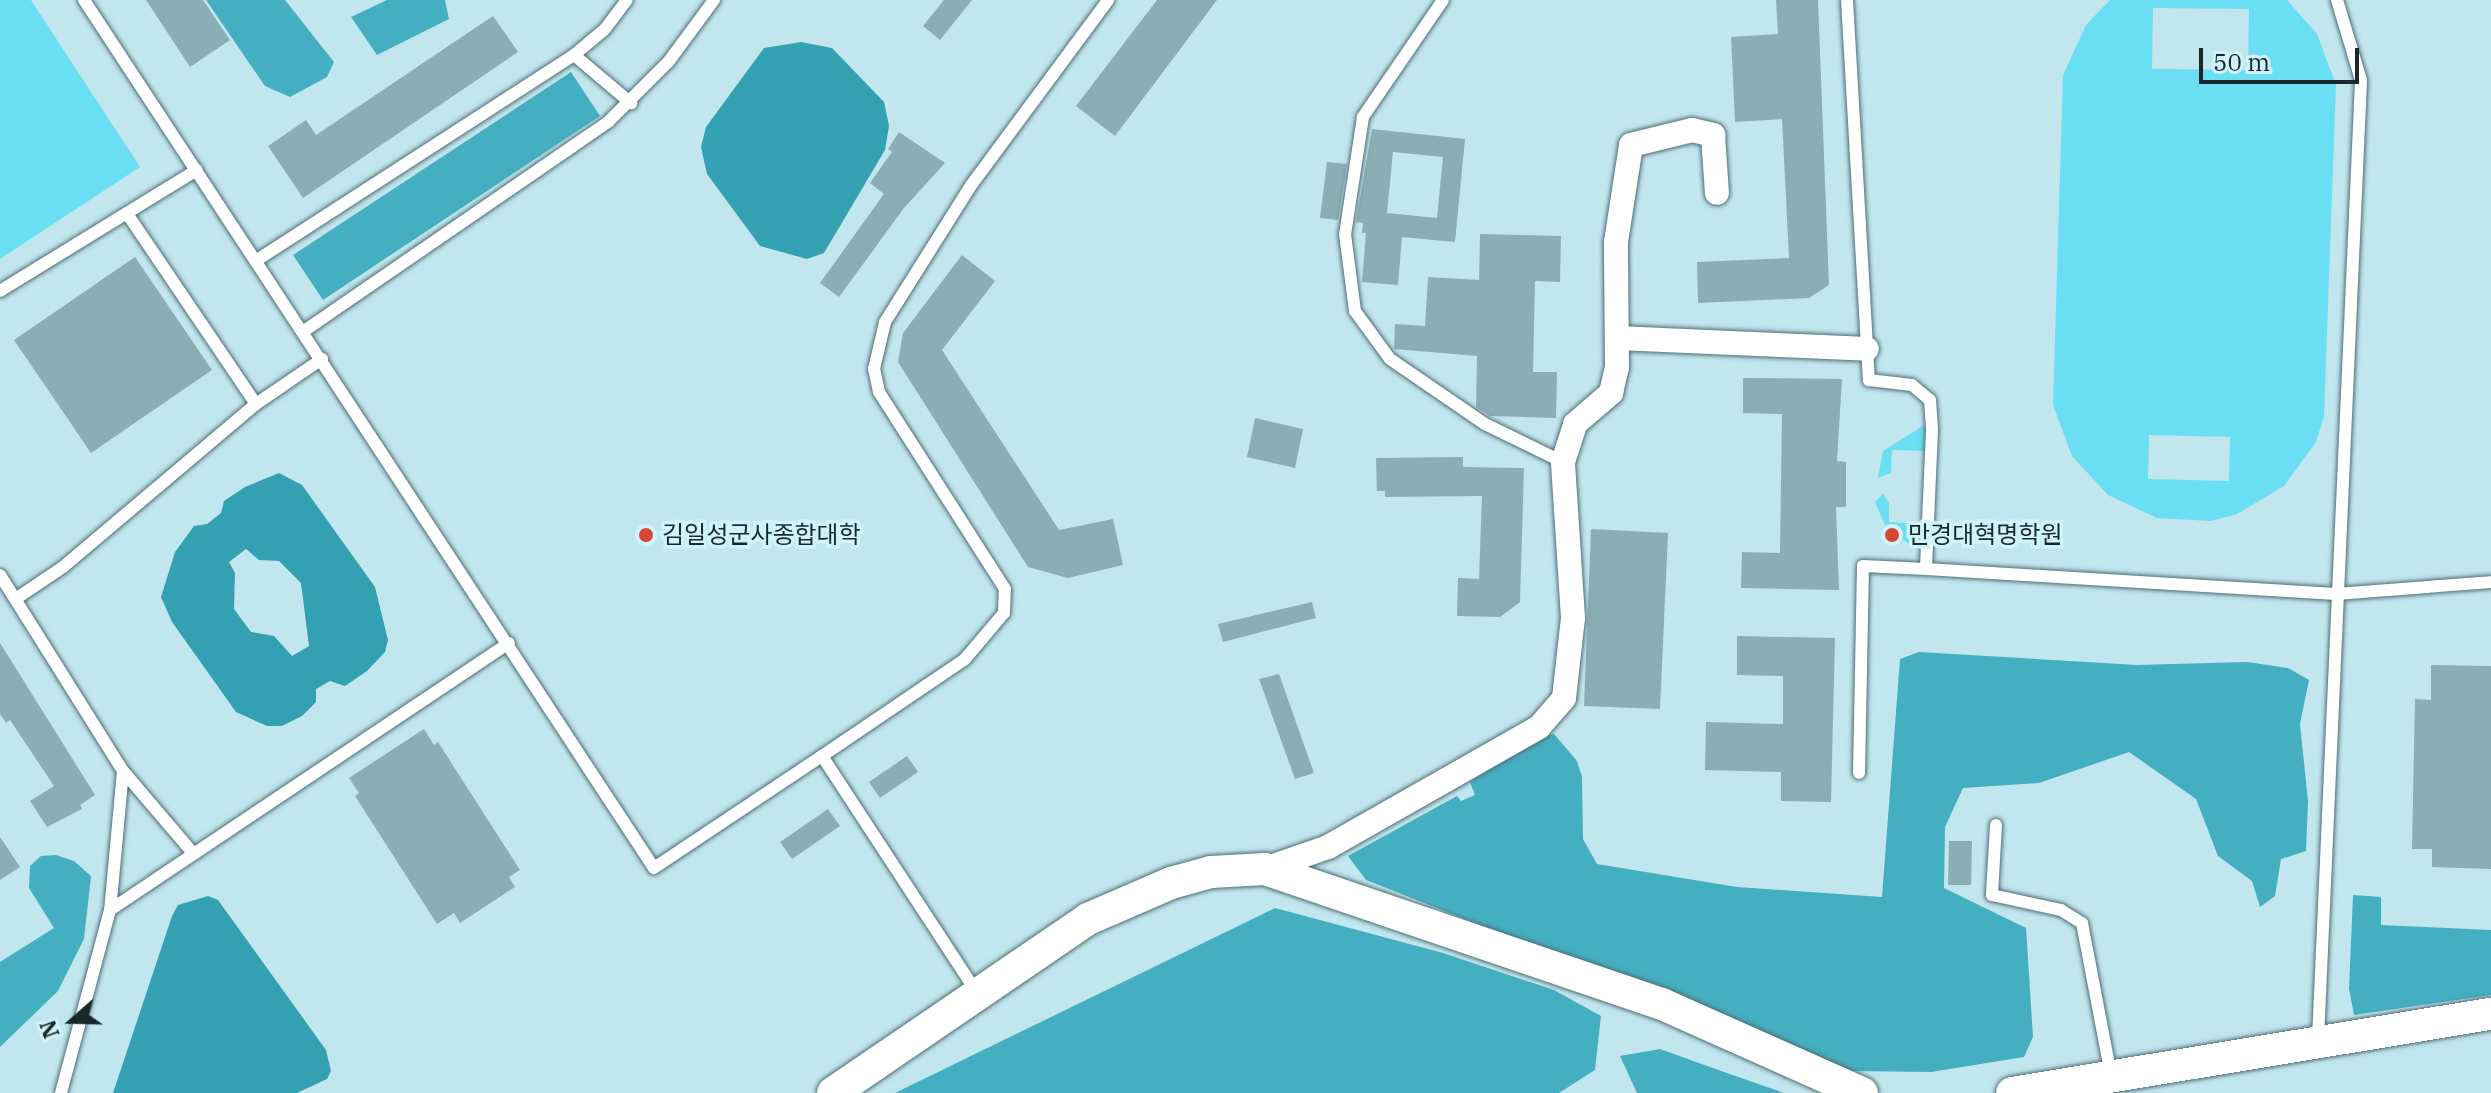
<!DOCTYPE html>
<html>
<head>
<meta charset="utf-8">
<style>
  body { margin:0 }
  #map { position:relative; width:2491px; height:1093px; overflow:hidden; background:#c2e6ed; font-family:"IBM Plex Serif","Noto Sans KR",serif }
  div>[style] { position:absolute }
  .green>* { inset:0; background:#6adef3 }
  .forest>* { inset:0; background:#44afc1 }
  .water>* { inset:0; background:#33a1b2 }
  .building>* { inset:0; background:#8baeb4 }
  .roads { filter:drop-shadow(0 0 2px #4d6e75) drop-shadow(0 0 2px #4d6e75) }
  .lane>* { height:12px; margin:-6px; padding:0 6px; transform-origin:6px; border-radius:6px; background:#fff }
  .street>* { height:24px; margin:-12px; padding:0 12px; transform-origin:12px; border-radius:12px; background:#fff }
  .secondary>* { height:32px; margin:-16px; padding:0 16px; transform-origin:16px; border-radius:16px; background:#fff }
  .dots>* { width:22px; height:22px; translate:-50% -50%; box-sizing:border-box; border:4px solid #cff3fa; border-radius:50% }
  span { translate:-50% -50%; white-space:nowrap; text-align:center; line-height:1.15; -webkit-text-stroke:7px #cff3fa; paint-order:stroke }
  .poi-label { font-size:24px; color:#1a282b }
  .left { translate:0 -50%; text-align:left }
  .north { position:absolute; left:32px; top:981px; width:80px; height:80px; -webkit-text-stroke:6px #cff3fa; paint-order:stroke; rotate:250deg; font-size:22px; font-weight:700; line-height:32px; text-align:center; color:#1a282b }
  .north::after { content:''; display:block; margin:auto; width:28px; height:36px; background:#1a282b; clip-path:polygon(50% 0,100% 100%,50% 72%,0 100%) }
  .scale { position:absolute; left:2199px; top:48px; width:160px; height:36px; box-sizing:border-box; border:4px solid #1a282b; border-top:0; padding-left:10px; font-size:24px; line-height:28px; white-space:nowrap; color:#1a282b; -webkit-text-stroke:6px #cff3fa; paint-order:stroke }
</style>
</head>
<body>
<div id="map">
  <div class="green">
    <i style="clip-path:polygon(0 0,31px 0,140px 167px,0 259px)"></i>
    <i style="clip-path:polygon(evenodd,2110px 0,2287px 0,2317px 34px,2336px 85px,2324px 416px,2316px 442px,2284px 486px,2237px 514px,2211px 521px,2157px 518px,2108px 495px,2072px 456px,2053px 405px,2063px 75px,2086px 25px,2110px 0,2153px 8px,2249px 9px,2248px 70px,2152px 69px,2153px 8px,2110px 0,2149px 435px,2230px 437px,2229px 481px,2148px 479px,2149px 435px)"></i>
    <i style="clip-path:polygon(1926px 424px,1926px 451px,1892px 450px,1891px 473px,1878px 478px,1883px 451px)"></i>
    <i style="clip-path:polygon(1883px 494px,1889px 503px,1889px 522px,1923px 524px,1920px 549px,1888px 532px,1875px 502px)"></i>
  </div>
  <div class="forest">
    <i style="clip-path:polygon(206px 0,285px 0,334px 62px,327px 77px,290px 97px,265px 86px)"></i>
    <i style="clip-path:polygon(387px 0,445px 0,449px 19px,377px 55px,351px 17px)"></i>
    <i style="clip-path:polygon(571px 72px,600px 116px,323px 300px,293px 255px)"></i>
    <i style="clip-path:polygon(1919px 652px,2137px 665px,2247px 662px,2288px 668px,2309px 680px,2300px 724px,2308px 801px,2306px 851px,2281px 859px,2275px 896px,2260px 907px,2252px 881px,2218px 856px,2196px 799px,2129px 752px,2039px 783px,1963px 788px,1945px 827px,1944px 888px,2026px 928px,2033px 1037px,2024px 1057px,1931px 1072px,1850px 1071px,1366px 880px,1348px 856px,1457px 796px,1461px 801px,1475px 795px,1470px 782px,1532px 738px,1554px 734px,1577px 761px,1582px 777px,1583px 839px,1597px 864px,1737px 887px,1882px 897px,1900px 659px)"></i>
    <i style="clip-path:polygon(56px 855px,74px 861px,91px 876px,84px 939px,58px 991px,0 1047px,0 962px,54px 928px,29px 888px,30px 866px,41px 856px)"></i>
    <i style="clip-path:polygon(2353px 895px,2381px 897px,2381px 925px,2491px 930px,2491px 995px,2354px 1015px,2349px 989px)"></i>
    <i style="clip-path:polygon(1275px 908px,1443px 953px,1554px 990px,1601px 1016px,1595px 1070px,1559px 1093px,895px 1093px)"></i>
    <i style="clip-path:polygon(1660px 1049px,1724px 1072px,1784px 1093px,1637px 1093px,1620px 1056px)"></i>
  </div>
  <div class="water">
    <i style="clip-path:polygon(801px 42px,832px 48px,884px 102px,889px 126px,885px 150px,824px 253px,807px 259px,760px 246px,707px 174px,701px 147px,706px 127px,764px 48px)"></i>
    <i style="clip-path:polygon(evenodd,279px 473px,302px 485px,375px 587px,388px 640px,385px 652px,367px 671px,345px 686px,330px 681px,316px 689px,316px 702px,302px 716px,282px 726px,267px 726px,236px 712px,172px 622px,161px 597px,175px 552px,194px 526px,207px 524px,221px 513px,224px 501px,245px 487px,279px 473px,246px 549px,259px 560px,279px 561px,301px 583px,309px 646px,292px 656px,274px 636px,251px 632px,234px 609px,235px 573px,229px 562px,246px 549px)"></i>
    <i style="clip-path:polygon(208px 896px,218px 900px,326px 1050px,331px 1071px,327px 1079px,297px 1093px,113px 1093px,172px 916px,178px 905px)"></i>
  </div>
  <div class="building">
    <i style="clip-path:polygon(146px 0,203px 0,230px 40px,190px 67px)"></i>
    <i style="clip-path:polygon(944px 0,972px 0,940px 40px,923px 26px)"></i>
    <i style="clip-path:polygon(1157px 0,1217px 0,1115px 136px,1076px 106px)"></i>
    <i style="clip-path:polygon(1776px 0,1818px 0,1829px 285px,1809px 298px,1698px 303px,1697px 262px,1789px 258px,1782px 119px,1735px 122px,1731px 37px,1778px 34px)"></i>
    <i style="clip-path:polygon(493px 16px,518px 52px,303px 198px,268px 146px,306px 120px,316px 135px)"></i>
    <i style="clip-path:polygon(evenodd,1372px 129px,1465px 139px,1455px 242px,1402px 237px,1398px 285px,1362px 282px,1366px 233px,1362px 233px,1363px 223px,1356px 222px,1372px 129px,1393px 152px,1443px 157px,1437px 218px,1387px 213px,1393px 152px)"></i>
    <i style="clip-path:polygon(899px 132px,945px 163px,904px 208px,839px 297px,820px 283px,884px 194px,870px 183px,892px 152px,888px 149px)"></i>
    <i style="clip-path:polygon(1327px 162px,1347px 164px,1338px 220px,1320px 218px)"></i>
    <i style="clip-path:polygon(1480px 234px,1561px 236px,1560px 282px,1535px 281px,1533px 372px,1557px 372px,1556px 418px,1490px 416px,1476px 407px,1477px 356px,1394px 349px,1395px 324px,1425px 326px,1428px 277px,1479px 280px)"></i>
    <i style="clip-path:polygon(962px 255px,995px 281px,942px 350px,1059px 530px,1113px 519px,1123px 565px,1068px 578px,1028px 567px,898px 362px,903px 333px)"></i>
    <i style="clip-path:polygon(135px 257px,212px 370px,91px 453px,14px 340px)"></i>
    <i style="clip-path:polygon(1743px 378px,1842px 379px,1837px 461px,1846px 462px,1846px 507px,1836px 507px,1839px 590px,1741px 588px,1742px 552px,1780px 553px,1782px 414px,1743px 413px)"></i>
    <i style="clip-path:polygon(1255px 418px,1303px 429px,1295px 468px,1247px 457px)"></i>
    <i style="clip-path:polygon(1463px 457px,1463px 467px,1524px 468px,1520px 602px,1500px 617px,1457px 616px,1458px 578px,1479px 579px,1482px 496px,1385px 497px,1385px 491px,1377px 491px,1376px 458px)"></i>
    <i style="clip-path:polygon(1591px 529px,1668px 533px,1660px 709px,1584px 706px)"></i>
    <i style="clip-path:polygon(1312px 602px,1316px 618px,1223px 642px,1218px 624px)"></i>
    <i style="clip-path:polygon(1737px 636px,1835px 638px,1831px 802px,1781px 801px,1781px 772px,1705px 770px,1706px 722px,1783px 724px,1783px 676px,1737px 675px)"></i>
    <i style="clip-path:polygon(0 643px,95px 795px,80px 805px,82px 809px,47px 827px,30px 801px,54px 786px,10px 720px,6px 723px,0 714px)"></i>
    <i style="clip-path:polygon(2431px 665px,2491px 666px,2491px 869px,2432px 867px,2432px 849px,2412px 849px,2415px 699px,2431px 700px)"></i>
    <i style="clip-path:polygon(1279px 674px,1314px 773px,1295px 779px,1259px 679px)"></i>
    <i style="clip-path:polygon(424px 729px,434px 745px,438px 742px,520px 870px,509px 877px,515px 887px,460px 923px,454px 913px,437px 924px,355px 796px,359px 793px,349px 778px)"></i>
    <i style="clip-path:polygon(907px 756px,918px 772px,880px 798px,869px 782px)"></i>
    <i style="clip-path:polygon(828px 809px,840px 826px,792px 859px,780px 842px)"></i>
    <i style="clip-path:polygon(0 837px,20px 867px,0 880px)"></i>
    <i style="clip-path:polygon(1949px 841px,1972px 841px,1971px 885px,1948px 885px)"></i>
  </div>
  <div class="roads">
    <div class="lane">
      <i style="left:84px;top:0;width:1038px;rotate:56.71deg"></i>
      <i style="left:654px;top:868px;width:202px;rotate:-33.7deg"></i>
      <i style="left:822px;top:756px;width:283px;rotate:56.8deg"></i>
      <i style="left:1443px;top:0;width:142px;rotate:124.4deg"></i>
      <i style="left:1363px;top:117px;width:118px;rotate:98.7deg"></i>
      <i style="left:1345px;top:234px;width:78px;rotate:82.6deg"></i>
      <i style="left:1355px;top:311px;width:59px;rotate:53.9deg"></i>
      <i style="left:1390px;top:359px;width:115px;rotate:34.4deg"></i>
      <i style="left:1485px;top:424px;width:87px;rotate:26deg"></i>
      <i style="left:1847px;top:0;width:381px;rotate:86.7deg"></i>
      <i style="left:1869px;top:380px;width:43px;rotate:6.6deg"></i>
      <i style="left:1912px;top:385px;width:23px;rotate:40deg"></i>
      <i style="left:1930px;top:400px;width:30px;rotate:86deg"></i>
      <i style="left:1932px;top:430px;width:139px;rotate:92.5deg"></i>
      <i style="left:1926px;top:569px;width:63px;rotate:-177.3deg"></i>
      <i style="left:1863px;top:566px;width:207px;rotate:91.1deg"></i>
      <i style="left:574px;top:55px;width:40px;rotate:-40deg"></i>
      <i style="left:605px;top:29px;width:36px;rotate:-53deg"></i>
      <i style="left:128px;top:215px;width:228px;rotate:55.9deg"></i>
      <i style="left:256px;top:404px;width:80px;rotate:-34.3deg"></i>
      <i style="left:257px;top:260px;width:378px;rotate:-32.9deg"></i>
      <i style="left:574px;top:55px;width:75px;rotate:40.1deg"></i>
      <i style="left:0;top:291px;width:231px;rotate:-31.6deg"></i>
      <i style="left:304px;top:331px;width:370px;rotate:-34.5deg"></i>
      <i style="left:609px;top:121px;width:85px;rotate:-45deg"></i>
      <i style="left:669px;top:61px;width:76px;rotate:-53.6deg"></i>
      <i style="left:1926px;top:569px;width:411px;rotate:3.5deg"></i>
      <i style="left:2336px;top:594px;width:155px;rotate:-4.4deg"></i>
      <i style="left:0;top:575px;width:231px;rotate:57.9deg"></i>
      <i style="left:123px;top:771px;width:140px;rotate:95.3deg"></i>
      <i style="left:110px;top:910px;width:189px;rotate:105deg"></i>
      <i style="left:17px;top:598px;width:55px;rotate:-34deg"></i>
      <i style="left:63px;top:567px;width:253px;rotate:-40.2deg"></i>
      <i style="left:822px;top:756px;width:173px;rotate:-34.1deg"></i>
      <i style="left:965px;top:659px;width:60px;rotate:-49.7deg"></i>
      <i style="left:1004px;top:613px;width:24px;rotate:-88deg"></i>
      <i style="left:1005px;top:589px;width:234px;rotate:-122.6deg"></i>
      <i style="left:879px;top:392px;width:24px;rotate:-102deg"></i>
      <i style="left:874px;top:369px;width:48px;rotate:-76.8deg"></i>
      <i style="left:885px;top:322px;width:163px;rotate:-57.8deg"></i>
      <i style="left:972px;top:184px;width:229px;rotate:-53.5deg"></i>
      <i style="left:123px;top:771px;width:105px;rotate:49.6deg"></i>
      <i style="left:1996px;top:825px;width:70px;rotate:93.3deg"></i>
      <i style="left:1992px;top:895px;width:71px;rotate:12.3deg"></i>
      <i style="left:2061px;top:910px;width:25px;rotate:32deg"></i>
      <i style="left:2082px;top:923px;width:155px;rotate:79.2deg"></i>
      <i style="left:110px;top:910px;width:480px;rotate:-33.8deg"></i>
      <i style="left:2318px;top:1039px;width:960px;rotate:-87.43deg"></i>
      <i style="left:2361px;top:80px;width:84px;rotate:-106.7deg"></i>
    </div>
    <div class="street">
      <i style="left:1618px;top:338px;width:249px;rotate:2.5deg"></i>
      <i style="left:1265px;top:869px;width:67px;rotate:-19.2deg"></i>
      <i style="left:1328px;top:847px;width:243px;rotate:-29.6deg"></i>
      <i style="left:1539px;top:727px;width:38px;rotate:-49deg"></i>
      <i style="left:1564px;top:698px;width:81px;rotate:-83.6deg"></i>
      <i style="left:1573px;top:618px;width:156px;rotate:-93.7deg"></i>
      <i style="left:1563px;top:462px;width:40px;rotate:-72deg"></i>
      <i style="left:1575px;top:424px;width:48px;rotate:-40.7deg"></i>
      <i style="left:1611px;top:393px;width:26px;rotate:-77deg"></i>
      <i style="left:1617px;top:368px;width:126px;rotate:-90.5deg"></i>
      <i style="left:1616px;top:242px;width:98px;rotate:-81.2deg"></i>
      <i style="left:1631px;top:145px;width:63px;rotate:-13.8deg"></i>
      <i style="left:1692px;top:130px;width:22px;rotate:13deg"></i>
      <i style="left:1713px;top:135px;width:58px;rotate:86.1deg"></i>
    </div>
    <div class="secondary">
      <i style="left:833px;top:1093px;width:309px;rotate:-34.3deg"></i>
      <i style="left:1088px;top:919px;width:90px;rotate:-23.4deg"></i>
      <i style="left:1171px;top:883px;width:41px;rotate:-15.4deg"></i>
      <i style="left:1211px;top:872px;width:54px;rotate:-3.2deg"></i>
      <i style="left:1265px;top:869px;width:419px;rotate:18.8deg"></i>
      <i style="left:1662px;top:1004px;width:219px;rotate:24deg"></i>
      <i style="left:2012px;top:1093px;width:485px;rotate:-9.4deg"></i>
    </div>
  </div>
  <div class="dots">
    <i style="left:646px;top:535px;background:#d44835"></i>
    <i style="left:1892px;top:535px;background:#d44835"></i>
  </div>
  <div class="poi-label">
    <span class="left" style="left:662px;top:535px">김일성군사종합대학</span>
    <span class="left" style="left:1908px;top:535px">만경대혁명학원</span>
  </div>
  <div class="north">N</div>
  <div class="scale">50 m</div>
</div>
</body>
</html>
